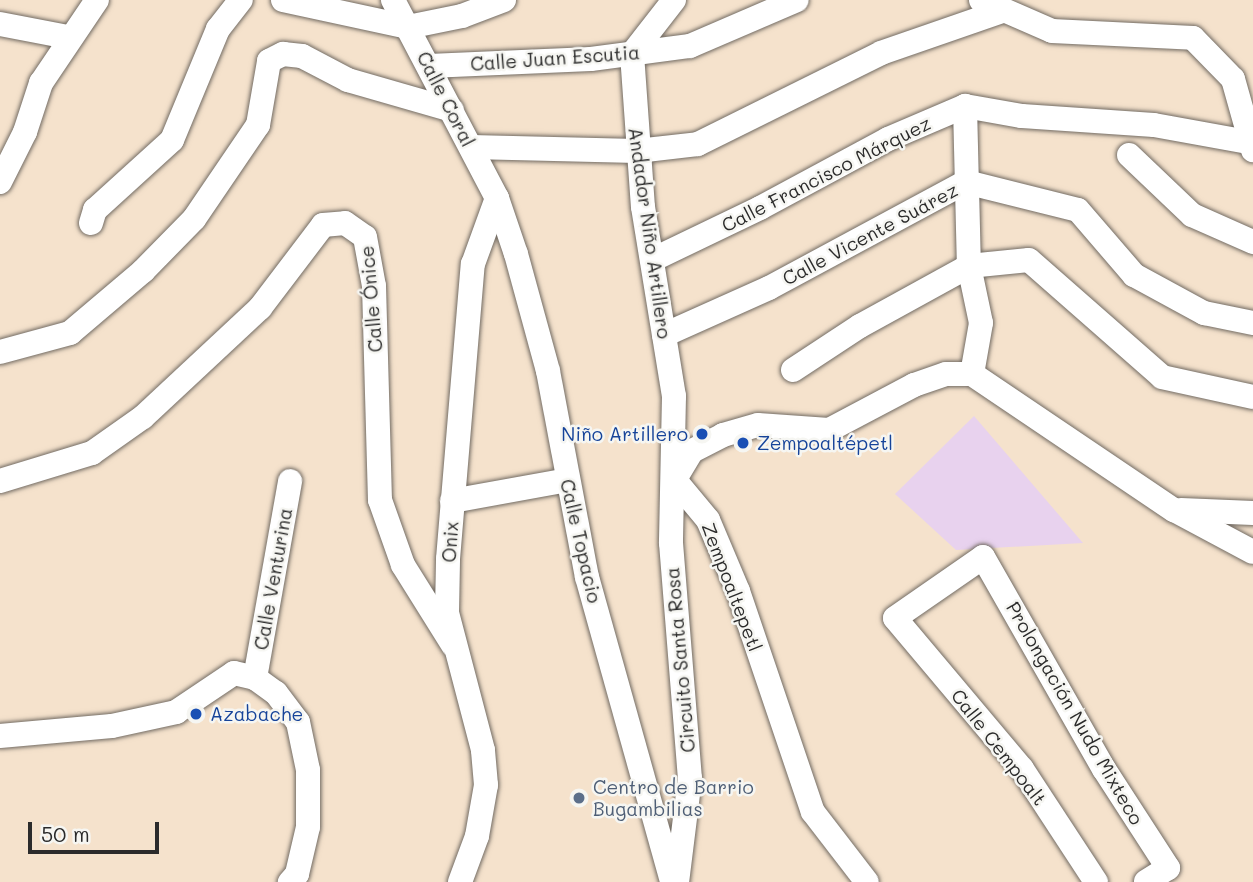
<!DOCTYPE html>
<html>
<head>
<meta charset="utf-8">
<style>
  body { margin:0 }
  #map { position:relative; width:1253px; height:882px; overflow:hidden; background:#f5e2cc; font-family:Mali,sans-serif }
  div>[style] { position:absolute }
  .built>* { inset:0; background:#e8d2ee }
  .roads { filter:drop-shadow(0 0 2px #726b63) drop-shadow(0 0 2px #726b63) }
  .minor>* { height:24px; margin:-12px; padding:0 12px; transform-origin:12px; border-radius:12px; background:#fff }
  .dots>* { width:19px; height:19px; translate:-50% -50%; box-sizing:border-box; border:4px solid #f6f6f2; border-radius:50% }
  span { translate:-50% -50%; white-space:nowrap; text-align:center; line-height:1.15; -webkit-text-stroke:5px #f6f6f2; paint-order:stroke }
  .street-label { font-size:19px; color:#2b2b2b }
  .transit-label { font-size:19px; color:#164399 }
  .right { translate:-100% -50%; text-align:right }
  .left { translate:0 -50%; text-align:left }
  .service-label { font-size:19px; color:#4e5e75 }
  .scale { position:absolute; left:28px; top:822px; width:131px; height:32px; box-sizing:border-box; border:4px solid #2b2b2b; border-top:0; padding-left:9px; font-size:21px; line-height:24px; white-space:nowrap; color:#2b2b2b; -webkit-text-stroke:5px #f6f6f2; paint-order:stroke }
</style>
</head>
<body>
<div id="map">
  <div class="built">
    <i style="clip-path:polygon(974px 416px,1083px 543px,956px 550px,895px 494px)"></i>
  </div>
  <div class="roads">
    <div class="minor">
      <i style="left:283px;top:0;width:128px;rotate:12.2deg"></i>
      <i style="left:408px;top:27px;width:55px;rotate:-11.5deg"></i>
      <i style="left:462px;top:16px;width:45px;rotate:-20.9deg"></i>
      <i style="left:393px;top:0;width:224px;rotate:62.3deg"></i>
      <i style="left:497px;top:198px;width:59px;rotate:71.3deg"></i>
      <i style="left:516px;top:254px;width:121px;rotate:74.7deg"></i>
      <i style="left:548px;top:371px;width:210px;rotate:79.3deg"></i>
      <i style="left:587px;top:577px;width:317px;rotate:74.4deg"></i>
      <i style="left:674px;top:0;width:68px;rotate:127.9deg"></i>
      <i style="left:632px;top:54px;width:153px;rotate:85.9deg"></i>
      <i style="left:643px;top:207px;width:192px;rotate:80.7deg"></i>
      <i style="left:674px;top:396px;width:147px;rotate:91.2deg"></i>
      <i style="left:671px;top:543px;width:236px;rotate:85.4deg"></i>
      <i style="left:690px;top:778px;width:105px;rotate:97.1deg"></i>
      <i style="left:981px;top:0;width:77px;rotate:23.6deg"></i>
      <i style="left:1052px;top:31px;width:141px;rotate:2.8deg"></i>
      <i style="left:1193px;top:38px;width:57px;rotate:45.7deg"></i>
      <i style="left:1233px;top:79px;width:74px;rotate:74.3deg"></i>
      <i style="left:0;top:24px;width:69px;rotate:10.8deg"></i>
      <i style="left:429px;top:66px;width:162px;rotate:-2.5deg"></i>
      <i style="left:591px;top:59px;width:100px;rotate:-7.5deg"></i>
      <i style="left:690px;top:46px;width:116px;rotate:-23.3deg"></i>
      <i style="left:965px;top:106px;width:160px;rotate:88.6deg"></i>
      <i style="left:969px;top:266px;width:58px;rotate:78.1deg"></i>
      <i style="left:981px;top:323px;width:52px;rotate:100deg"></i>
      <i style="left:471px;top:147px;width:166px;rotate:1.4deg"></i>
      <i style="left:637px;top:151px;width:61px;rotate:-6.5deg"></i>
      <i style="left:698px;top:144px;width:204px;rotate:-26.4deg"></i>
      <i style="left:881px;top:53px;width:128px;rotate:-19.1deg"></i>
      <i style="left:1129px;top:155px;width:87px;rotate:43.6deg"></i>
      <i style="left:1192px;top:215px;width:67px;rotate:23.9deg"></i>
      <i style="left:0;top:182px;width:56px;rotate:-63.4deg"></i>
      <i style="left:25px;top:132px;width:52px;rotate:-71.9deg"></i>
      <i style="left:41px;top:83px;width:100px;rotate:-56deg"></i>
      <i style="left:91px;top:223px;width:14px;rotate:-73deg"></i>
      <i style="left:95px;top:210px;width:104px;rotate:-42.3deg"></i>
      <i style="left:172px;top:140px;width:120px;rotate:-67.5deg"></i>
      <i style="left:218px;top:29px;width:37px;rotate:-52deg"></i>
      <i style="left:652px;top:260px;width:120px;rotate:-25.7deg"></i>
      <i style="left:760px;top:208px;width:145px;rotate:-28.3deg"></i>
      <i style="left:888px;top:139px;width:84px;rotate:-23.2deg"></i>
      <i style="left:965px;top:106px;width:58px;rotate:10deg"></i>
      <i style="left:1022px;top:116px;width:132px;rotate:3.9deg"></i>
      <i style="left:1154px;top:125px;width:101px;rotate:10.3deg"></i>
      <i style="left:664px;top:335px;width:115px;rotate:-24.1deg"></i>
      <i style="left:769px;top:288px;width:224px;rotate:-28.3deg"></i>
      <i style="left:966px;top:182px;width:115px;rotate:14deg"></i>
      <i style="left:1078px;top:210px;width:86px;rotate:49.3deg"></i>
      <i style="left:1134px;top:275px;width:80px;rotate:28.5deg"></i>
      <i style="left:1204px;top:313px;width:50px;rotate:11.5deg"></i>
      <i style="left:0;top:352px;width:73px;rotate:-15.2deg"></i>
      <i style="left:70px;top:333px;width:96px;rotate:-40.3deg"></i>
      <i style="left:143px;top:271px;width:73px;rotate:-45.6deg"></i>
      <i style="left:194px;top:219px;width:114px;rotate:-55.8deg"></i>
      <i style="left:258px;top:125px;width:65px;rotate:-80.2deg"></i>
      <i style="left:269px;top:61px;width:16px;rotate:-27deg"></i>
      <i style="left:283px;top:54px;width:19px;rotate:6deg"></i>
      <i style="left:302px;top:56px;width:52px;rotate:27.6deg"></i>
      <i style="left:348px;top:80px;width:108px;rotate:16.1deg"></i>
      <i style="left:793px;top:370px;width:80px;rotate:-33.3deg"></i>
      <i style="left:860px;top:326px;width:124px;rotate:-28.8deg"></i>
      <i style="left:969px;top:266px;width:60px;rotate:-5.7deg"></i>
      <i style="left:1029px;top:260px;width:177px;rotate:41.3deg"></i>
      <i style="left:1162px;top:377px;width:93px;rotate:12.4deg"></i>
      <i style="left:674px;top:479px;width:53px;rotate:50.3deg"></i>
      <i style="left:708px;top:520px;width:77px;rotate:67.1deg"></i>
      <i style="left:738px;top:591px;width:233px;rotate:71.3deg"></i>
      <i style="left:813px;top:812px;width:88px;rotate:52.4deg"></i>
      <i style="left:675px;top:479px;width:33px;rotate:-59deg"></i>
      <i style="left:692px;top:451px;width:35px;rotate:-27deg"></i>
      <i style="left:723px;top:435px;width:36px;rotate:-16deg"></i>
      <i style="left:758px;top:425px;width:71px;rotate:4deg"></i>
      <i style="left:829px;top:430px;width:96px;rotate:-27.9deg"></i>
      <i style="left:914px;top:385px;width:34px;rotate:-19deg"></i>
      <i style="left:946px;top:374px;width:26px"></i>
      <i style="left:972px;top:374px;width:244px;rotate:34deg"></i>
      <i style="left:1174px;top:510px;width:89px;rotate:28deg"></i>
      <i style="left:0;top:481px;width:96px;rotate:-16.9deg"></i>
      <i style="left:92px;top:453px;width:62px;rotate:-35.2deg"></i>
      <i style="left:143px;top:417px;width:160px;rotate:-43deg"></i>
      <i style="left:260px;top:308px;width:104px;rotate:-52.8deg"></i>
      <i style="left:323px;top:225px;width:22px;rotate:-5deg"></i>
      <i style="left:345px;top:223px;width:24px;rotate:35deg"></i>
      <i style="left:365px;top:237px;width:50px;rotate:79.6deg"></i>
      <i style="left:374px;top:286px;width:214px;rotate:88.4deg"></i>
      <i style="left:380px;top:500px;width:69px;rotate:70.5deg"></i>
      <i style="left:403px;top:565px;width:94px;rotate:58deg"></i>
      <i style="left:452px;top:501px;width:117px;rotate:-10.3deg"></i>
      <i style="left:1181px;top:510px;width:72px;rotate:2.4deg"></i>
      <i style="left:255px;top:678px;width:200px;rotate:-79.9deg"></i>
      <i style="left:0;top:736px;width:112px;rotate:-5.1deg"></i>
      <i style="left:112px;top:726px;width:66px;rotate:-12.3deg"></i>
      <i style="left:176px;top:712px;width:70px;rotate:-33.9deg"></i>
      <i style="left:234px;top:673px;width:22px;rotate:13deg"></i>
      <i style="left:255px;top:678px;width:26px;rotate:36deg"></i>
      <i style="left:276px;top:693px;width:36px;rotate:53deg"></i>
      <i style="left:298px;top:722px;width:49px;rotate:78.2deg"></i>
      <i style="left:308px;top:770px;width:57px;rotate:90deg"></i>
      <i style="left:308px;top:827px;width:48px;rotate:103.2deg"></i>
      <i style="left:297px;top:874px;width:11px;rotate:131deg"></i>
      <i style="left:460px;top:882px;width:49px;rotate:-69.7deg"></i>
      <i style="left:477px;top:836px;width:52px;rotate:-80deg"></i>
      <i style="left:486px;top:785px;width:35px;rotate:-95deg"></i>
      <i style="left:483px;top:750px;width:142px;rotate:-104.7deg"></i>
      <i style="left:447px;top:613px;width:54px;rotate:-88.9deg"></i>
      <i style="left:448px;top:559px;width:296px;rotate:-85.2deg"></i>
      <i style="left:473px;top:264px;width:70px;rotate:-70deg"></i>
      <i style="left:1096px;top:882px;width:135px;rotate:-123.2deg"></i>
      <i style="left:1022px;top:769px;width:197px;rotate:-130.1deg"></i>
      <i style="left:895px;top:618px;width:107px;rotate:-34.7deg"></i>
      <i style="left:983px;top:557px;width:244px;rotate:60.3deg"></i>
      <i style="left:1104px;top:769px;width:118px;rotate:57.1deg"></i>
      <i style="left:1168px;top:868px;width:26px;rotate:148deg"></i>
    </div>
  </div>
  <div class="dots">
    <i style="left:702px;top:434px;background:#1a4fb4"></i>
    <i style="left:743px;top:443px;background:#1a4fb4"></i>
    <i style="left:196px;top:714px;background:#1a4fb4"></i>
    <i style="left:579px;top:798px;background:#5c6f8a"></i>
  </div>
  <div class="street-label">
    <span style="left:555px;top:58px;rotate:-4deg">Calle Juan Escutia</span>
    <span style="left:446px;top:99px;rotate:63deg">Calle Coral</span>
    <span style="left:826px;top:174px;rotate:-27deg">Calle Francisco Márquez</span>
    <span style="left:650px;top:233px;rotate:82deg">Andador Niño Artillero</span>
    <span style="left:870px;top:234px;rotate:-28deg">Calle Vicente Suárez</span>
    <span style="left:371px;top:299px;rotate:-95deg">Calle Ónice</span>
    <span style="left:581px;top:541px;rotate:77deg">Calle Topacio</span>
    <span style="left:450px;top:542px;rotate:-86deg">Onix</span>
    <span style="left:273px;top:579px;rotate:-80deg">Calle Venturina</span>
    <span style="left:732px;top:587px;rotate:69deg">Zempoaltepetl</span>
    <span style="left:680px;top:660px;rotate:-95deg">Circuito Santa Rosa</span>
    <span style="left:1075px;top:713px;rotate:60deg">Prolongación Nudo Mixteco</span>
    <span style="left:999px;top:747px;rotate:52deg">Calle Cempoalt</span>
  </div>
  <div class="transit-label">
    <span class="right" style="left:688px;top:434px">Niño Artillero</span>
    <span class="left" style="left:757px;top:443px">Zempoaltépetl</span>
    <span class="left" style="left:210px;top:714px">Azabache</span>
  </div>
  <div class="service-label">
    <span class="left" style="left:593px;top:798px">Centro de Barrio<br>Bugambilias</span>
  </div>
  <div class="scale">50 m</div>
</div>
</body>
</html>
